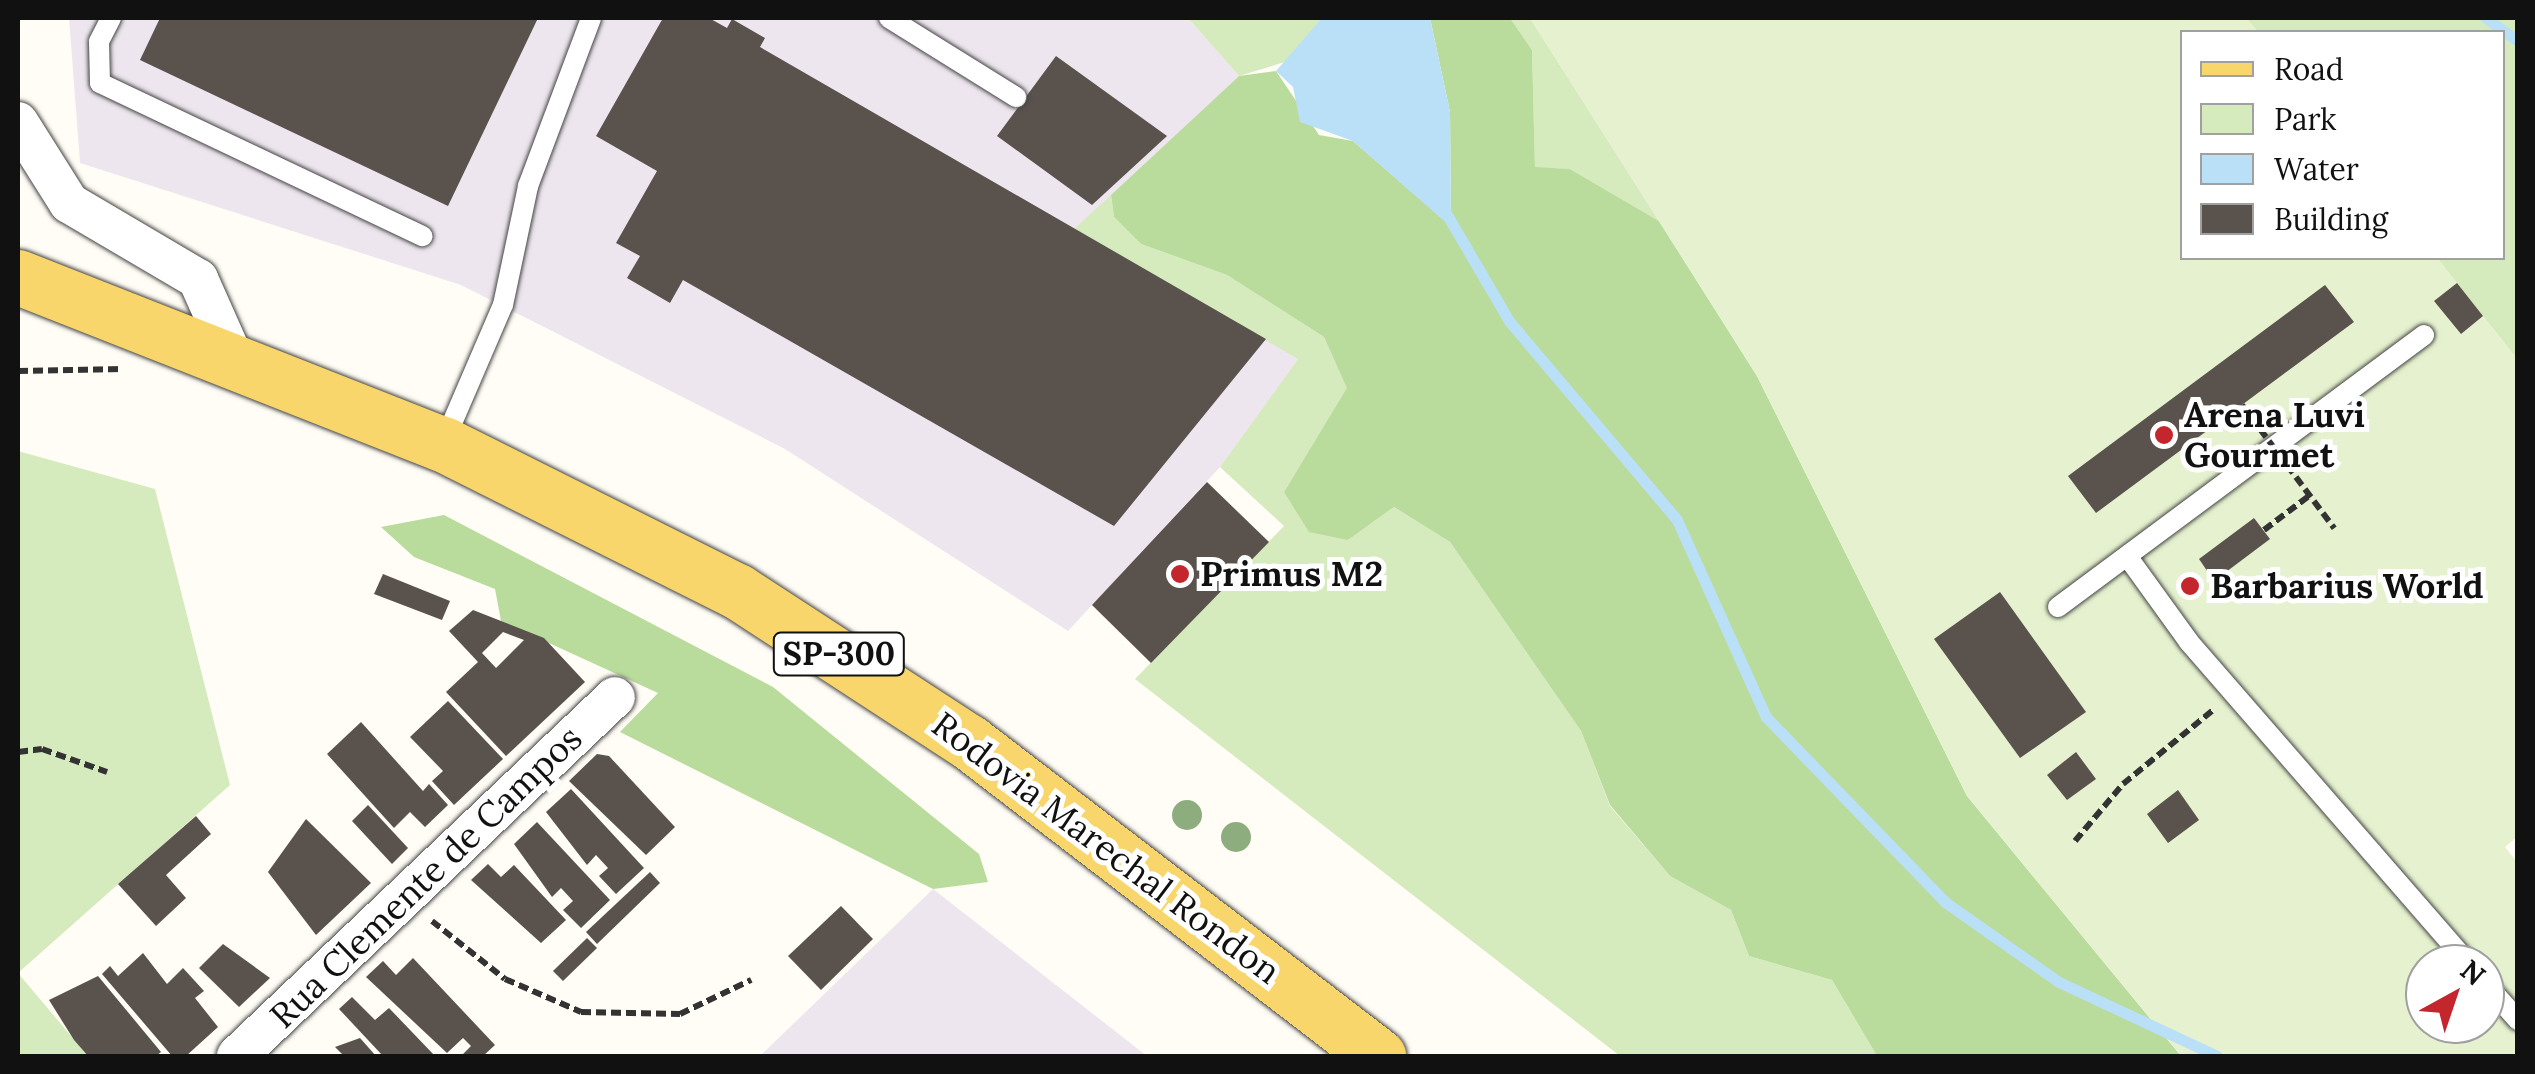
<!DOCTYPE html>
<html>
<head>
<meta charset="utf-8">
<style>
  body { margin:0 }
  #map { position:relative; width:2535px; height:1074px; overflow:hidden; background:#fffdf5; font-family:Lora,serif }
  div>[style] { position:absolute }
  .industrial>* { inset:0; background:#eee6ef }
  .green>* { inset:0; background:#d5ebbd }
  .forest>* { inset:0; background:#b9dc9c }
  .pitch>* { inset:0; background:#e6f2cf }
  .water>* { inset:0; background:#b9e0f7 }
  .stream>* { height:11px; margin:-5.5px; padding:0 5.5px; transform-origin:5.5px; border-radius:5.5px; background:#b9e0f7 }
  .building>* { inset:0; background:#5a524d }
  .path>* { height:6px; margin-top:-3px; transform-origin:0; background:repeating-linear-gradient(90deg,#333 0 10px,transparent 0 15px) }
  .roads { filter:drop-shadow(0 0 2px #444) drop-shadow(0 0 2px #444) }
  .lane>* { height:20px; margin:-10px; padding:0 10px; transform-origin:10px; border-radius:10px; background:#fff }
  .street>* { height:40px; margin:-20px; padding:0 20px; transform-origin:20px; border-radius:20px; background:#fff }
  .primary>* { height:55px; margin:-27.5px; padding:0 27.5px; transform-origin:27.5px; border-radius:27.5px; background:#f9d66b }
  .path-bridge>* { height:6px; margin-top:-3px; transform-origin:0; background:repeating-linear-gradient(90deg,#333 0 10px,transparent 0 15px) }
  .trees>* { width:30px; height:30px; margin:-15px; border-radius:50%; background:#8dad7f }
  .dots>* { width:28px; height:28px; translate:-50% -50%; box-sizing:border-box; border:5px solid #fff; border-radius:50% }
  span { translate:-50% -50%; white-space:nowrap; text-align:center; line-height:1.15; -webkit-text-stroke:10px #fff; paint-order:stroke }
  .shield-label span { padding:2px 8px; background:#fff; border:2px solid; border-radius:8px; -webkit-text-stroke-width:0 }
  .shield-label { font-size:32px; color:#111; font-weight:700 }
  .poi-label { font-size:35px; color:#111; font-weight:700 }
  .left { translate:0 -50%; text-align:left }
  .street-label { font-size:35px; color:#111 }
  .frame { position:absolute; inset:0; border:20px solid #111; pointer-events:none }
  .legend { position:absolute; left:2180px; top:30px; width:325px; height:230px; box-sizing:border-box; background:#fff; border:2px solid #a0a0a0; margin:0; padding:12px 18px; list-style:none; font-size:30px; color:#111 }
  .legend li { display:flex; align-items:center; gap:20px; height:50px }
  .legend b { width:50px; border:2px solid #a0a0a0 }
  .north { position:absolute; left:2405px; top:944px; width:100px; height:100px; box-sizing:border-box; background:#fff; border:2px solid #a0a0a0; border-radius:50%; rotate:40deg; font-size:28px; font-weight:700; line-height:40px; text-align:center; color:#111 }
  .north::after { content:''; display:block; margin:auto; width:35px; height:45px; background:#c4262e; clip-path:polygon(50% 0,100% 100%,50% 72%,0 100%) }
</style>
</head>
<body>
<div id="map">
  <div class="industrial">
    <i style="clip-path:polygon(69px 18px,1188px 18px,1239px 76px,1075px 229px,1299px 358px,1220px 467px,1068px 631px,785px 449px,461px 285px,80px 163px)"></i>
    <i style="clip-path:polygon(933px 889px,1147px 1056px,760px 1056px)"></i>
  </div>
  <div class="green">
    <i style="clip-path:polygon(1188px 18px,1430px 18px,1239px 76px)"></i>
    <i style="clip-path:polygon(1510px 18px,1530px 18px,1659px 221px,1570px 169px,1535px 168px,1532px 50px)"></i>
    <i style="clip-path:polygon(2246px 18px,2517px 18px,2517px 359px,2437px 258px,2502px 258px,2502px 32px,2258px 32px)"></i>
    <i style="clip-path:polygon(1111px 195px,1114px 217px,1141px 244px,1227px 275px,1324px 337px,1348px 388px,1284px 492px,1348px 540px,1394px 507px,1450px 542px,1581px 731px,1610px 806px,1670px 876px,1731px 910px,1749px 956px,1832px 980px,1877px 1056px,1620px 1056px,1135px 679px,1284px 526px,1220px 467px,1298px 359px,1074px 229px)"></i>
    <i style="clip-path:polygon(18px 451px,155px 489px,230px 785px,18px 973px,88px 1056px,18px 1056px)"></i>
  </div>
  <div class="forest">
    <i style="clip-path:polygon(1430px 18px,1510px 18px,1532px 50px,1535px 167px,1570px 169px,1659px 221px,1757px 376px,1967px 796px,2181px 1056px,1877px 1056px,1832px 980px,1749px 956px,1731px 910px,1670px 876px,1610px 805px,1581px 731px,1450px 542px,1394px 507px,1348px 540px,1309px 532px,1284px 492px,1347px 388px,1324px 337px,1227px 275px,1141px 244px,1114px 217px,1111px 195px,1239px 76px,1276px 71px,1319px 135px,1353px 141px,1451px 226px,1450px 112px)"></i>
    <i style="clip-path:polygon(444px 515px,773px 687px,979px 854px,988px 882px,933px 889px,620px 732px,658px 693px,501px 621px,495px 589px,414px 557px,381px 527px)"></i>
  </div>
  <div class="pitch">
    <i style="clip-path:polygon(evenodd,1530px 18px,2246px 18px,2258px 32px,2182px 32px,2182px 258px,2437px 258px,2517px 359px,2518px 836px,2505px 847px,2517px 862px,2517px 1056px,2181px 1056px,1967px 796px,1757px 376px,1530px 18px,2425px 964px,2485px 964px,2485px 1024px,2425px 1024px,2425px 964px)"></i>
  </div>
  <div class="water">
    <i style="clip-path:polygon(1322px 18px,1430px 18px,1450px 112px,1451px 227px,1353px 141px,1300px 122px,1293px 87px,1276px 71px)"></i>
  </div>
  <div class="stream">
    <i style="left:2486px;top:18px;width:39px;rotate:36deg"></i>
    <i style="left:1446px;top:213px;width:125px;rotate:59.7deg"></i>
    <i style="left:1509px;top:321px;width:260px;rotate:49.8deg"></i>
    <i style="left:1677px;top:520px;width:216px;rotate:65.7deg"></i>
    <i style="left:1766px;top:717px;width:257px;rotate:45.9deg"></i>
    <i style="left:1945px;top:902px;width:139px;rotate:35.1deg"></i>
    <i style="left:2059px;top:982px;width:174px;rotate:25.1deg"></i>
  </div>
  <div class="building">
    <i style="clip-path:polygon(160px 18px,538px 18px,448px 206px,140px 60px)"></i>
    <i style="clip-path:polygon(663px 18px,709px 18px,727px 28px,732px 19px,765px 38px,760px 47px,1266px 339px,1114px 526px,683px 280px,670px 303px,627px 278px,640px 256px,616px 243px,657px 171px,596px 136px)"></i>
    <i style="clip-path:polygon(1056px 56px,1167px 136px,1092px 205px,997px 136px)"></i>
    <i style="clip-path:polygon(2457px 283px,2483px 316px,2461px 334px,2434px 301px)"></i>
    <i style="clip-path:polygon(2325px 285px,2354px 322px,2096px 513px,2068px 476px)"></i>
    <i style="clip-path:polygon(1207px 482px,1269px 542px,1151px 663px,1092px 605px)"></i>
    <i style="clip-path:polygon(2254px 518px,2270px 539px,2214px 581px,2199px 559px)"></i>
    <i style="clip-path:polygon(383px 574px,450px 601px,442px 620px,374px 594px)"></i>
    <i style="clip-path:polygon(2000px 592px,2086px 712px,2020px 758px,1934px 639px)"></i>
    <i style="clip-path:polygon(evenodd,473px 610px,544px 638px,585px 682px,506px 756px,446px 692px,478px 662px,449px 631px,473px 610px,503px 632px,524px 640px,496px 668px,482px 653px,503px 632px)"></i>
    <i style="clip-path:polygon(448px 701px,503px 759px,454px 805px,432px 781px,443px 771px,410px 737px)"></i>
    <i style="clip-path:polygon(361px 722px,423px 791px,429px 784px,448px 805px,425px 827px,410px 812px,394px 828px,327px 754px)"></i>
    <i style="clip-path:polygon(2076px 752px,2096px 779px,2067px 800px,2047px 775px)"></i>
    <i style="clip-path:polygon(597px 754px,609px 756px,675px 827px,646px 855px,569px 781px)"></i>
    <i style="clip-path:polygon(571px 789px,644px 868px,616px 894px,599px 876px,608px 868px,596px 855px,587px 865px,546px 812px)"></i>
    <i style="clip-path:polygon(2178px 790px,2199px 820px,2168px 843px,2147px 814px)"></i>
    <i style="clip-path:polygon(368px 805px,408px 848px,392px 864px,352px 821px)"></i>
    <i style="clip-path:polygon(196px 816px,211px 834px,166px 875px,186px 898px,156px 926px,118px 884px)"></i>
    <i style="clip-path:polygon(306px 819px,371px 883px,316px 935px,268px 872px)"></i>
    <i style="clip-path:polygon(537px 822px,610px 900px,581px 928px,563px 910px,573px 901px,561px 888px,552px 897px,514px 844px)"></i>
    <i style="clip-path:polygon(488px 864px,501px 877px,514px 865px,566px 920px,541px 943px,471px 880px)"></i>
    <i style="clip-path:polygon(650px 872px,660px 883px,597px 944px,586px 932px)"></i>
    <i style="clip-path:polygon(841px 906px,873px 939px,821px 990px,788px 956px)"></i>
    <i style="clip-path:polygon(587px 938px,597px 948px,563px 981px,553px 971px)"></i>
    <i style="clip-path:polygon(223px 944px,270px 978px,239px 1007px,199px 968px)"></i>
    <i style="clip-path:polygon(143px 953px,167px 984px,183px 968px,204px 991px,195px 998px,218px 1027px,186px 1056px,172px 1056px,102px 974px,110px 966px,118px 976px)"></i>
    <i style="clip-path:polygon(413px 958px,495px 1045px,483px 1056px,461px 1056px,471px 1046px,463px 1038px,447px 1053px,366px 977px,383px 961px,396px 975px)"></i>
    <i style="clip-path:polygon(98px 976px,161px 1052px,156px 1056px,88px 1056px,74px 1040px,49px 1000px)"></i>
    <i style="clip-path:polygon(352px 997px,375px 1020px,389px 1008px,435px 1056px,383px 1056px,339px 1009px)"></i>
    <i style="clip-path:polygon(360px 1038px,376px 1056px,344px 1056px,335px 1047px)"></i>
  </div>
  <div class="path">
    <i style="left:18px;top:371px;width:105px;rotate:-1.1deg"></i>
    <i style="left:2264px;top:530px;width:56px;rotate:-37.1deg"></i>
    <i style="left:18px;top:752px;width:24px;rotate:-7deg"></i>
    <i style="left:42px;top:749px;width:69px;rotate:19.5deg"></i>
    <i style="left:2075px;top:841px;width:75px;rotate:-49.9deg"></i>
    <i style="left:2123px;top:784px;width:117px;rotate:-39.4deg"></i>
    <i style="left:432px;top:921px;width:93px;rotate:38.5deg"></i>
    <i style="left:505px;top:979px;width:83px;rotate:23.5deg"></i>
    <i style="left:581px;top:1012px;width:99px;rotate:1.2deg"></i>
    <i style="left:680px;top:1014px;width:79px;rotate:-25.6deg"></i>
  </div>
  <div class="roads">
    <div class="lane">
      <i style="left:111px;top:18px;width:27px;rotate:117deg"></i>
      <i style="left:99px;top:42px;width:41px;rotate:88.6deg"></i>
      <i style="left:100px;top:83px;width:357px;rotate:25.4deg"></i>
      <i style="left:889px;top:18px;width:150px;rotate:31.9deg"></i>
      <i style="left:443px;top:444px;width:151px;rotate:-66.7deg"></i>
      <i style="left:503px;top:305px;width:122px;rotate:-78.1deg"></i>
      <i style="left:528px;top:186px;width:179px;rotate:-69.4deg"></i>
      <i style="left:2127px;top:556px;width:106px;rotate:54.2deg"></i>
      <i style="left:2189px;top:642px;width:427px;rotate:49deg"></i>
      <i style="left:2058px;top:607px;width:456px;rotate:-36.6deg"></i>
      <i style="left:2485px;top:983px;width:50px;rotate:48.3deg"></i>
    </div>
    <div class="street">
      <i style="left:18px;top:122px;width:96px;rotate:57.8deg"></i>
      <i style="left:69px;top:203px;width:150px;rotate:30.5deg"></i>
      <i style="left:198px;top:279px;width:91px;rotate:66deg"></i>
      <i style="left:237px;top:1056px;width:521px;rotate:-43.52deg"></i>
    </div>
    <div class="primary">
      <i style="left:18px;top:277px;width:457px;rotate:21.5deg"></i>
      <i style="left:443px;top:444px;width:329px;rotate:26.6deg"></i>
      <i style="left:737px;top:591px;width:277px;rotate:33.1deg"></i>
      <i style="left:969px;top:742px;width:516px;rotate:37.51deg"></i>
    </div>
  </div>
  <div class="path-bridge">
    <i style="left:2242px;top:405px;width:154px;rotate:53.2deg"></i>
  </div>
  <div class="trees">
    <i style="left:1187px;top:815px"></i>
    <i style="left:1236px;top:837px"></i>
  </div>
  <div class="dots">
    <i style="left:2164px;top:435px;background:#c4262e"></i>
    <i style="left:1180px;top:574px;background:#c4262e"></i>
    <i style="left:2190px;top:586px;background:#c4262e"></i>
  </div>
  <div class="shield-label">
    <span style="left:839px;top:654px">SP-300</span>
  </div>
  <div class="poi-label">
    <span class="left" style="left:2184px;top:435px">Arena Luvi<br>Gourmet</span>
    <span class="left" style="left:1200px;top:574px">Primus M2</span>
    <span class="left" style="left:2210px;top:586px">Barbarius World</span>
  </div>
  <div class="street-label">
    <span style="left:1106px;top:848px;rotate:37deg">Rodovia Marechal Rondon</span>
    <span style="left:426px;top:877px;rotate:-44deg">Rua Clemente de Campos</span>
  </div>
  <div class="frame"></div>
  <ul class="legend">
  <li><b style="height:12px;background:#f9d66b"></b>Road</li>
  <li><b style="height:28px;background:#d5ebbd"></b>Park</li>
  <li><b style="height:28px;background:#b9e0f7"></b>Water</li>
  <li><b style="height:28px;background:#5a524d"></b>Building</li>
  </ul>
  <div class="north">N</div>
</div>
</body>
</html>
